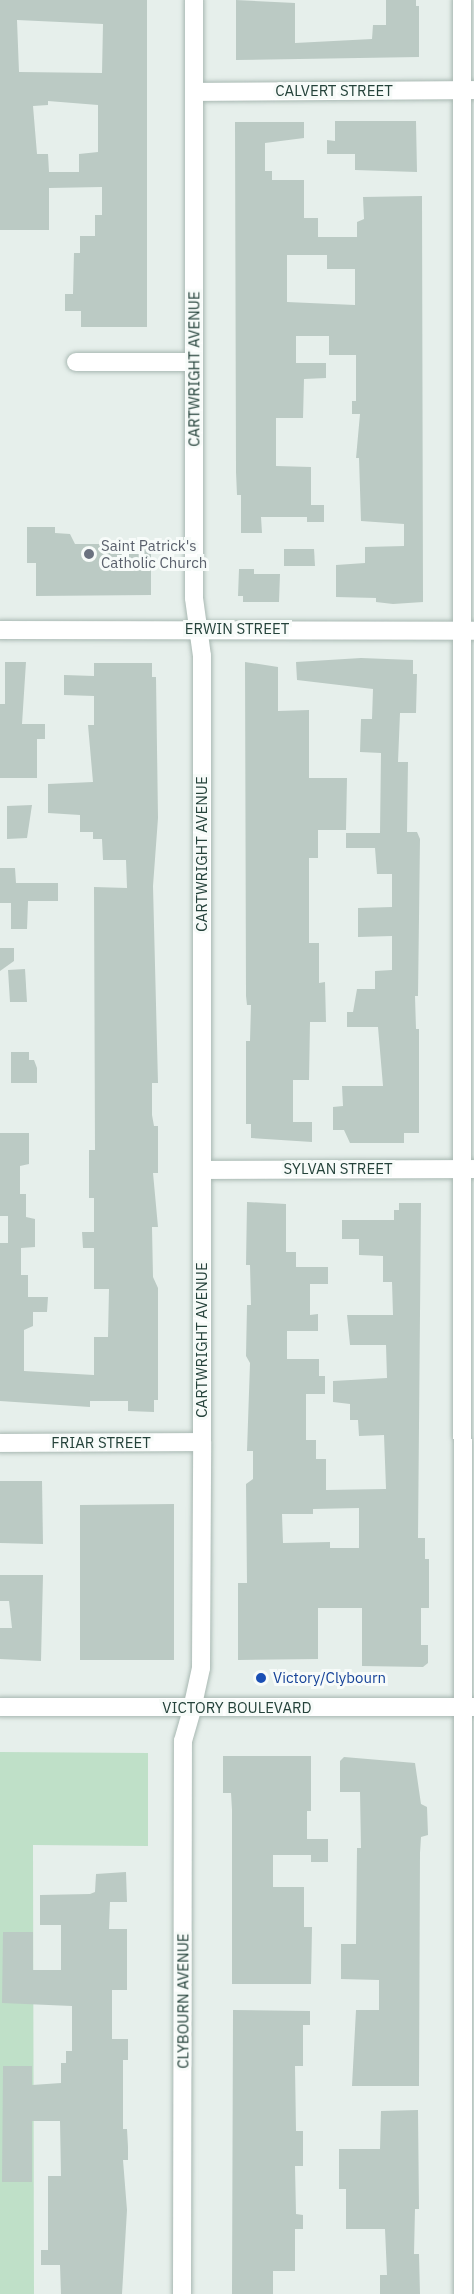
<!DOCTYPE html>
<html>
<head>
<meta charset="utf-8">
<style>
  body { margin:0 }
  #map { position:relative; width:474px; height:2294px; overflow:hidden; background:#e6efeb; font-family:"IBM Plex Sans",sans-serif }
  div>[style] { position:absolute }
  .green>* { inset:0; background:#bfe0c8 }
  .building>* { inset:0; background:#bbcac4 }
  .roads { filter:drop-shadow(0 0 2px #a8b8b2) drop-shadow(0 0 2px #a8b8b2) }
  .street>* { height:18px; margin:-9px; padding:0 9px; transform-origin:9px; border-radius:9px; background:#fff }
  .secondary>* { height:18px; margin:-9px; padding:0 9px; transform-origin:9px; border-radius:9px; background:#fff }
  .dots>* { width:16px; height:16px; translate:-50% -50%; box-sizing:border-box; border:3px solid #f7fbf9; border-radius:50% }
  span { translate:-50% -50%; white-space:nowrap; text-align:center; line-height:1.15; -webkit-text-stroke:6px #f7fbf9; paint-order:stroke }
  .street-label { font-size:15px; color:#24423a }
  .worship-label { font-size:15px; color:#5b616d }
  .left { translate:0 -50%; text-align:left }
  .transit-label { font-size:15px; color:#164399 }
</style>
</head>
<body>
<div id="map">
  <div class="green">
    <i style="clip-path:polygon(0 1752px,148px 1753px,148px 1846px,33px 1845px,34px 2294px,0 2294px)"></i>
  </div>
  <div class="building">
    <i style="clip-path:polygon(evenodd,0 0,147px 0,147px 327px,81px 327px,81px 311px,65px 311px,65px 294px,73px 294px,74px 253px,80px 253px,80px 236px,95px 236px,95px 215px,102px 215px,102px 187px,49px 188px,49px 230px,0 230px,0 0,17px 20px,103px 24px,102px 73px,19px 72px,17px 20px,0 0,48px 101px,98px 105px,98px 152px,79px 154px,79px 172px,49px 172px,48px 154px,37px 154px,33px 106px,48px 105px,48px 101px)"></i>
    <i style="clip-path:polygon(236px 0,295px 3px,295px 43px,372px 39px,373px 25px,386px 25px,386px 0,416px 0,416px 6px,419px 6px,419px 57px,236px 60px)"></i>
    <i style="clip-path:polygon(335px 121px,416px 121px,417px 172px,355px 170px,355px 154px,327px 154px,327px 140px,335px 141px)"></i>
    <i style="clip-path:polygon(evenodd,235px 122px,304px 122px,304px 138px,265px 143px,265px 171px,272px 171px,272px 180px,304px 180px,304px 218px,318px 218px,318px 237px,357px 237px,357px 222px,364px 219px,363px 197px,422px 196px,423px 602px,393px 604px,376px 602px,376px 598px,336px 597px,336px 565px,365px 563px,365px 547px,404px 546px,404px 524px,361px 521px,359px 458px,356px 458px,360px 414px,352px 414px,352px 401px,356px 401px,356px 355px,329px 355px,329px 336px,296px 336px,296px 363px,326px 363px,326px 378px,304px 379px,303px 418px,276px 418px,276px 466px,311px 467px,311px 505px,324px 505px,324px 522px,307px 522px,307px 517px,261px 517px,262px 533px,241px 533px,241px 495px,237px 495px,236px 472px,235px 122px,287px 255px,327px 255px,327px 269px,355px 269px,355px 305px,287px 302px,287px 255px)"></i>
    <i style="clip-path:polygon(27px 527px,55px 527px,55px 533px,70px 534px,75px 544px,151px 544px,151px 595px,36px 596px,36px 563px,27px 563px)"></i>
    <i style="clip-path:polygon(284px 549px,314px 549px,315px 566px,284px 566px)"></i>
    <i style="clip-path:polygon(239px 569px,254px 569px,254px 574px,280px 574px,279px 602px,243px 602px,243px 596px,238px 596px)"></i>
    <i style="clip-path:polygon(361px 658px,413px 660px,413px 674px,417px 674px,416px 713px,400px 713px,398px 762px,408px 762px,407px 832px,417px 832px,420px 839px,418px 996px,415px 996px,416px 1029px,419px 1029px,419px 1133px,404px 1133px,404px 1143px,350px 1143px,344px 1130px,333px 1130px,333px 1107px,343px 1106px,342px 1086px,383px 1086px,378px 1027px,347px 1027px,347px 1012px,353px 1012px,357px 989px,375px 989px,375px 971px,392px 970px,392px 936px,358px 937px,358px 908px,392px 907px,392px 874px,377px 874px,375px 848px,346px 848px,346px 833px,380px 833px,381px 753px,360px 752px,361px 719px,372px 719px,373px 689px,297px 680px,296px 662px)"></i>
    <i style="clip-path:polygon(5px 662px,26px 662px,22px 724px,45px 724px,45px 739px,37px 739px,37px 778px,0 778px,0 704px,5px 704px)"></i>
    <i style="clip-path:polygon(245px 662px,278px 667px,278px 711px,309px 710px,309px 778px,347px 778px,346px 830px,318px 830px,318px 858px,309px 858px,309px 943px,319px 943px,319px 983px,325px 982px,326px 1022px,310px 1022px,309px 1080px,293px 1080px,293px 1122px,312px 1122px,312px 1142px,251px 1138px,251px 1124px,246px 1124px,246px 1041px,250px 1041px,251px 1005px,247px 1005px,246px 996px)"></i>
    <i style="clip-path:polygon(94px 663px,152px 663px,152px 677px,156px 677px,158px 818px,153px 886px,158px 1083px,152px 1083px,152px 1115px,154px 1126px,158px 1126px,158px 1173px,153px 1173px,158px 1227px,152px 1227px,153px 1277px,158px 1288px,158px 1400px,154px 1400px,154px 1412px,128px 1411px,128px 1401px,90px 1401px,90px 1407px,0 1401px,0 1243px,8px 1243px,8px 1216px,0 1216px,0 1133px,29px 1133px,29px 1164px,20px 1166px,20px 1194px,26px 1194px,26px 1217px,35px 1219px,35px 1247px,21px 1248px,21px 1275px,28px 1275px,28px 1297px,48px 1297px,47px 1312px,33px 1312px,33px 1326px,24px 1330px,24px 1371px,94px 1375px,94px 1337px,108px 1337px,109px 1289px,94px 1289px,94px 1248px,83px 1248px,82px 1232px,94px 1232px,94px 1198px,89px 1198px,89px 1150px,95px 1150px,94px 887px,127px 888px,126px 860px,103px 860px,102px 839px,93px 839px,93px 832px,80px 832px,80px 815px,48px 813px,48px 784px,93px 782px,88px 725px,94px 725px,94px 696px,64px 695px,64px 675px,94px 676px)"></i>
    <i style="clip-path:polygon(32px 805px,27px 838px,7px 839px,7px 806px)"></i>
    <i style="clip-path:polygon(0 868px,15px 868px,16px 883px,58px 883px,58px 901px,28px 901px,27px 929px,11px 929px,11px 903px,0 903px)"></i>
    <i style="clip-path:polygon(0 948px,14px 948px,14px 961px,0 971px)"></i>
    <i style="clip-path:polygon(25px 969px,27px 1002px,10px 1002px,8px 970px)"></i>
    <i style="clip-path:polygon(11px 1052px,29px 1052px,29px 1060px,34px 1060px,37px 1068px,37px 1083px,11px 1083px)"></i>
    <i style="clip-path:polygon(evenodd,247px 1202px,286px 1204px,286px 1252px,296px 1252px,296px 1267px,328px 1267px,328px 1284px,310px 1284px,310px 1315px,318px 1314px,318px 1331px,287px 1331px,287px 1359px,319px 1359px,319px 1376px,325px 1376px,325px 1394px,306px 1394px,306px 1440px,316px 1440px,316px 1459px,326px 1459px,326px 1490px,386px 1489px,384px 1435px,359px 1436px,358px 1420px,350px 1420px,350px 1404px,333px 1402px,333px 1381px,387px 1378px,386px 1345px,350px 1345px,347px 1315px,393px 1315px,392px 1282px,383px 1282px,383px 1256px,359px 1255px,359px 1239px,342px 1239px,342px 1220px,394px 1220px,394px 1210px,399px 1210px,399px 1203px,421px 1203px,418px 1538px,425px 1538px,425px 1559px,429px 1559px,429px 1608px,421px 1608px,421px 1645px,428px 1645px,428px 1663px,423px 1667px,362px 1666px,362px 1608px,318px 1608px,318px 1659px,238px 1660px,238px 1583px,247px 1583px,246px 1484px,253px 1479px,253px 1451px,247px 1451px,250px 1363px,246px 1356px,247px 1305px,251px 1305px,250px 1265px,246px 1265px,247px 1202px,359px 1508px,359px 1548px,330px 1548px,330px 1542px,283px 1543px,282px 1514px,313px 1514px,313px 1509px,359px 1508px)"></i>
    <i style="clip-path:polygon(0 1481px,42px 1481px,43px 1544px,0 1543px)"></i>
    <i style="clip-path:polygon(174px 1504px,174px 1660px,80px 1660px,80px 1505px)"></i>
    <i style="clip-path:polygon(0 1575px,43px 1575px,41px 1661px,0 1659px,0 1628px,12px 1628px,9px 1601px,0 1601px)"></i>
    <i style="clip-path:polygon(223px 1756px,311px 1756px,311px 1811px,307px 1811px,307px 1839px,328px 1839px,328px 1862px,311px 1862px,311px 1855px,273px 1855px,273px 1887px,304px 1887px,304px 1927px,312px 1927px,311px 1984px,232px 1984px,232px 1810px,231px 1793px,223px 1793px)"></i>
    <i style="clip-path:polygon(344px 1757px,415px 1763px,421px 1804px,427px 1807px,428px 1835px,421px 1837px,420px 1853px,419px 2086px,352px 2086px,356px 2010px,379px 2010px,379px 1980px,341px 1979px,341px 1944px,356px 1944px,357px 1848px,361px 1848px,360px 1792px,340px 1792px,340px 1761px)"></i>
    <i style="clip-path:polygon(126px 1872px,127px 1902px,110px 1902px,109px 1929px,127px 1929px,127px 1990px,112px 1990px,112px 2039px,128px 2039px,128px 2060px,123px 2060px,123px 2129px,127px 2129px,128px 2147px,128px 2160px,123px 2160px,127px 2210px,122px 2294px,61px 2294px,60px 2265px,41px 2265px,41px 2250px,48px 2250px,48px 2176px,61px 2176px,60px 2121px,32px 2121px,32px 2182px,2px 2182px,3px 2066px,32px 2066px,32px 2085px,61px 2083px,61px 2063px,66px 2063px,66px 2051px,72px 2051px,72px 2006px,2px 2003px,3px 1932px,33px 1932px,33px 1970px,61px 1970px,61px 1925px,40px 1925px,40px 1895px,90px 1894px,95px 1892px,96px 1874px)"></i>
    <i style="clip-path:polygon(233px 2010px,310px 2011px,310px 2025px,303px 2025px,303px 2066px,295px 2066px,296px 2131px,303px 2131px,303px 2166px,295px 2166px,296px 2214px,303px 2215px,303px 2229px,295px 2229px,295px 2271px,273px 2271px,273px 2294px,232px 2294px)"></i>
    <i style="clip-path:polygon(418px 2110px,419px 2209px,415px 2209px,414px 2254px,419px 2254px,420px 2294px,380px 2294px,380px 2275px,387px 2275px,385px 2229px,346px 2229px,346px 2189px,339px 2189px,339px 2149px,380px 2149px,381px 2111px)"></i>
  </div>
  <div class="roads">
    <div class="street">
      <i style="left:462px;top:0;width:2294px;rotate:89.98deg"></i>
      <i style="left:194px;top:92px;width:280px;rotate:-0.4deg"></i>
      <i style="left:76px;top:362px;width:118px"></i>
      <i style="left:0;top:630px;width:474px;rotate:0.1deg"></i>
      <i style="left:202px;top:1170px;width:272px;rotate:-0.2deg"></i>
      <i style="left:0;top:1443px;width:202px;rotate:-0.3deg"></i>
      <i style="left:192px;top:1709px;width:42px;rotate:-77.6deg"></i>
      <i style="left:201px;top:1668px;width:226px;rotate:-89.7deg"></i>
      <i style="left:202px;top:1442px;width:786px;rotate:-90deg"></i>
      <i style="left:202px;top:656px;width:59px;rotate:-97.9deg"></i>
      <i style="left:194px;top:598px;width:598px;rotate:-90deg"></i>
    </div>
    <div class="secondary">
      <i style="left:0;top:1707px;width:474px"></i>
      <i style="left:182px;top:2294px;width:553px;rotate:-89.9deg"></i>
      <i style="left:183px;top:1741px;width:33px;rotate:-74deg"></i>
    </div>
  </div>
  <div class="dots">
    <i style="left:89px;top:554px;background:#6b7280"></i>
    <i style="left:261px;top:1678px;background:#1a4fb4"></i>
  </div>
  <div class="street-label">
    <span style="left:334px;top:91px">CALVERT STREET</span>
    <span style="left:194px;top:369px;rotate:-90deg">CARTWRIGHT AVENUE</span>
    <span style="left:237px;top:629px">ERWIN STREET</span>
    <span style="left:202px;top:854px;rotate:-90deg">CARTWRIGHT AVENUE</span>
    <span style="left:338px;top:1169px">SYLVAN STREET</span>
    <span style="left:202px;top:1340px;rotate:-90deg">CARTWRIGHT AVENUE</span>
    <span style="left:101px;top:1443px">FRIAR STREET</span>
    <span style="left:237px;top:1708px">VICTORY BOULEVARD</span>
    <span style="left:183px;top:2001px;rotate:-90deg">CLYBOURN AVENUE</span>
  </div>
  <div class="worship-label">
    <span class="left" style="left:101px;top:554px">Saint Patrick's<br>Catholic Church</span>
  </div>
  <div class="transit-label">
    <span class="left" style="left:273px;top:1678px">Victory/Clybourn</span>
  </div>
</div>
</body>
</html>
